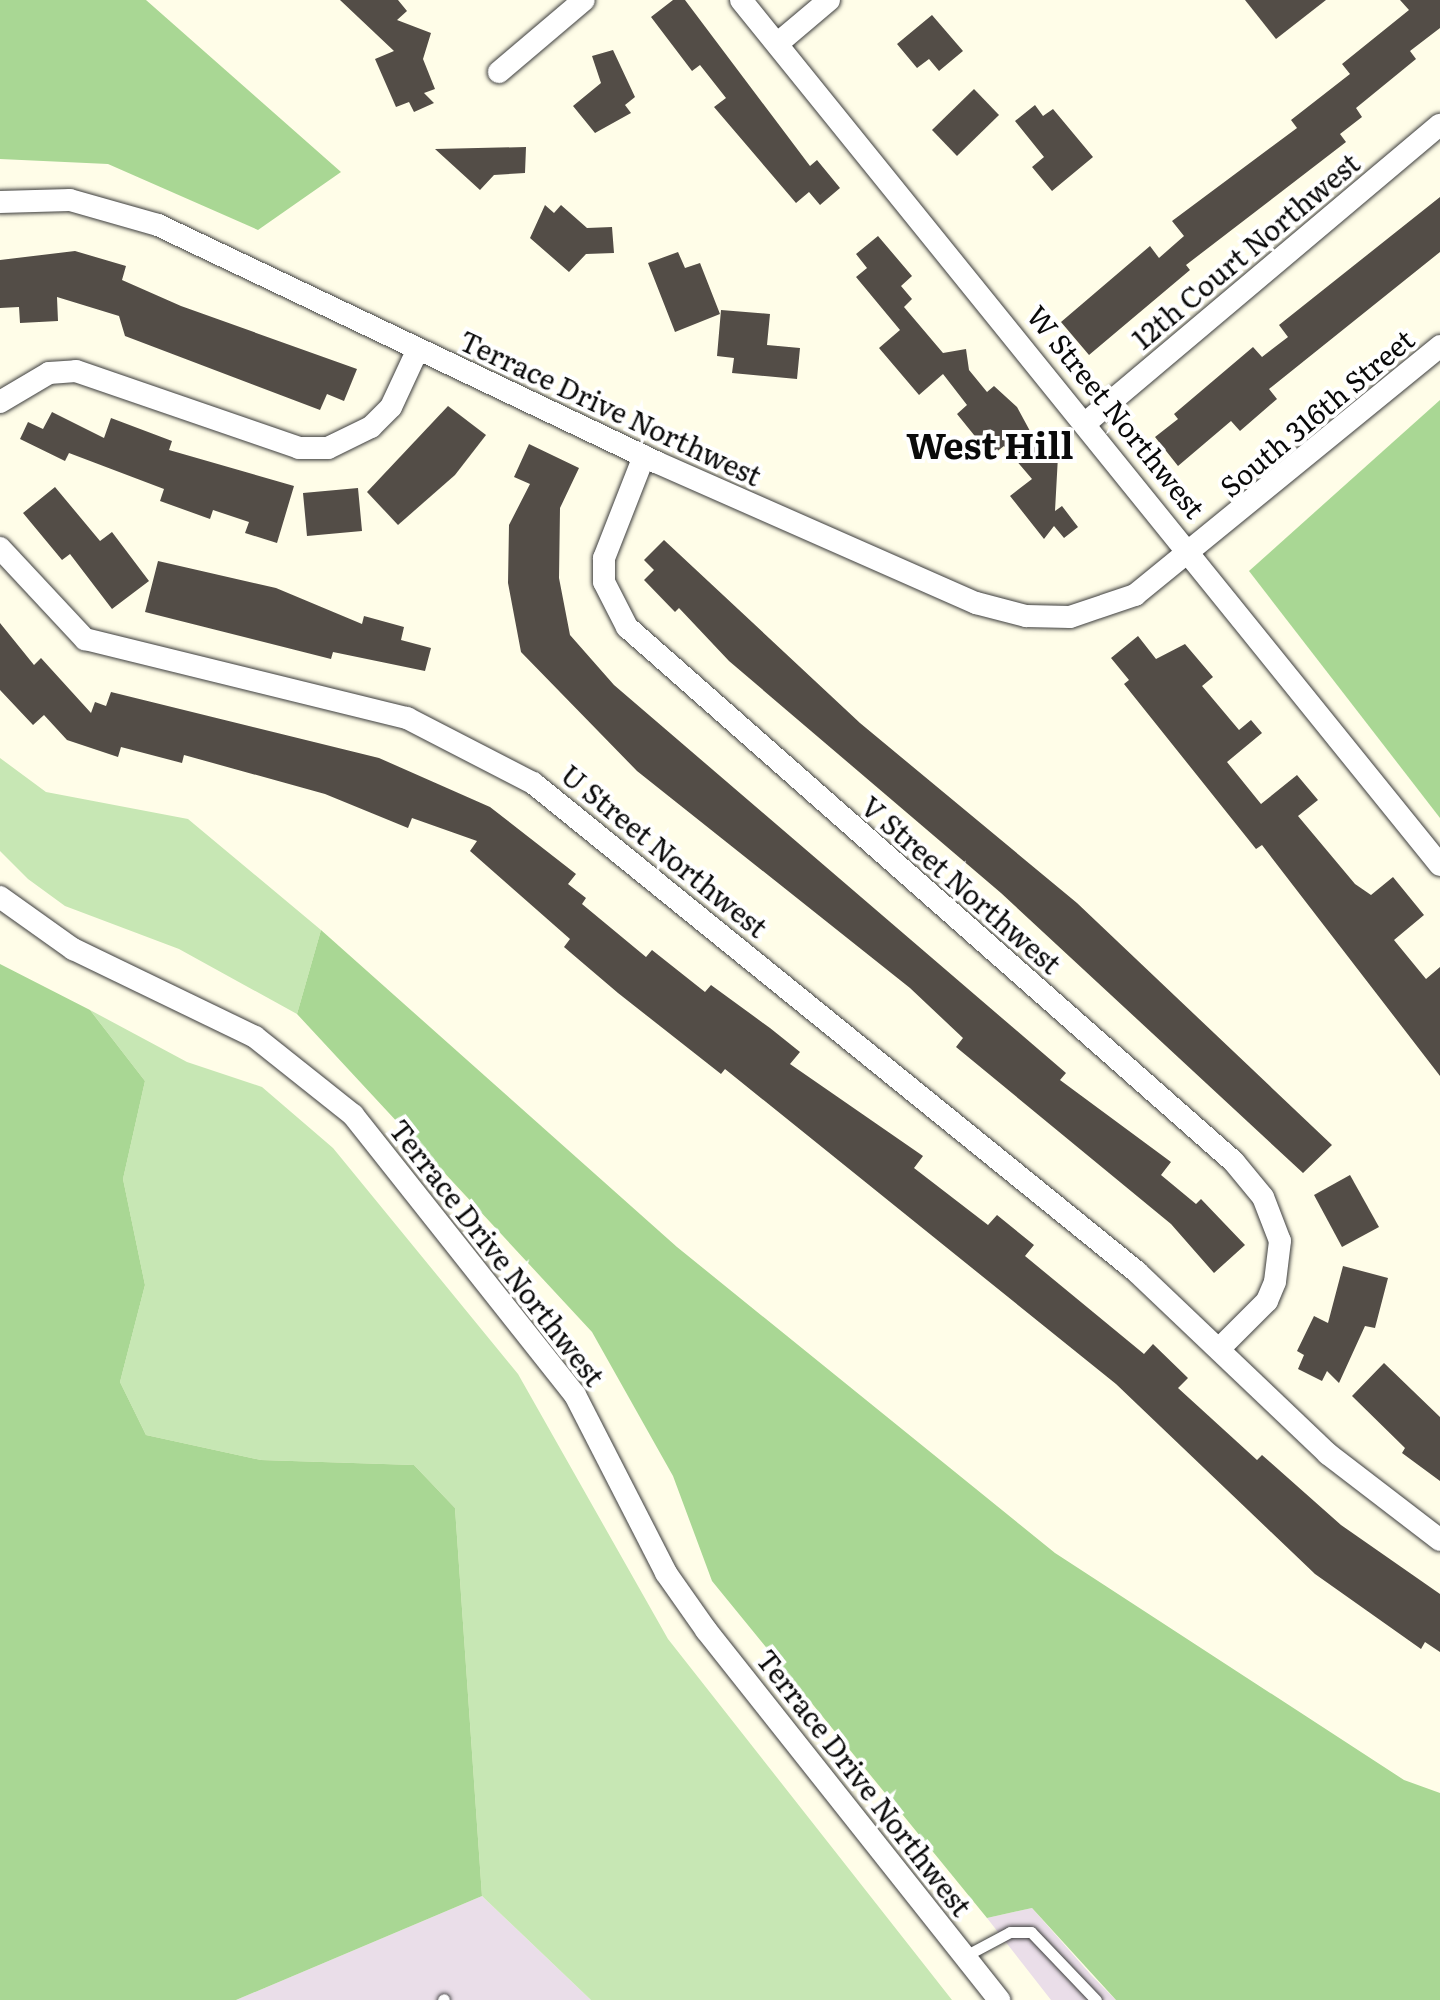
<!DOCTYPE html>
<html>
<head>
<meta charset="utf-8">
<style>
  body { margin:0 }
  #map { position:relative; width:1440px; height:2000px; overflow:hidden; background:#fffde8; font-family:Literata,serif }
  div>[style] { position:absolute }
  .industrial>* { inset:0; background:#eadee9 }
  .green>* { inset:0; background:#c7e7b4 }
  .forest>* { inset:0; background:#a9d794 }
  .building>* { inset:0; background:#534d47 }
  .roads { filter:drop-shadow(0 0 2px #3d3d3d) drop-shadow(0 0 2px #3d3d3d) }
  .service>* { height:11px; margin:-5.5px; padding:0 5.5px; transform-origin:5.5px; border-radius:5.5px; background:#fff }
  .minor>* { height:22px; margin:-11px; padding:0 11px; transform-origin:11px; border-radius:11px; background:#fff }
  span { translate:-50% -50%; white-space:nowrap; text-align:center; line-height:1.15; -webkit-text-stroke:8px #fff; paint-order:stroke }
  .street-label { font-size:28px; color:#0a0a0a }
  .district-label { font-size:36px; color:#0a0a0a; font-weight:700 }
</style>
</head>
<body>
<div id="map">
  <div class="industrial">
    <i style="clip-path:polygon(482px 1896px,591px 2000px,236px 2000px)"></i>
    <i style="clip-path:polygon(1032px 1908px,1091px 1975px,1116px 2000px,1051px 2000px,987px 1918px)"></i>
  </div>
  <div class="green">
    <i style="clip-path:polygon(0 758px,46px 792px,188px 819px,321px 930px,297px 1014px,179px 949px,65px 906px,28px 879px,0 851px)"></i>
    <i style="clip-path:polygon(90px 1010px,187px 1062px,262px 1087px,333px 1148px,518px 1374px,668px 1639px,952px 2000px,591px 2000px,482px 1896px,455px 1508px,414px 1465px,261px 1460px,146px 1435px,120px 1382px,145px 1285px,123px 1179px,145px 1081px)"></i>
  </div>
  <div class="forest">
    <i style="clip-path:polygon(0 0,146px 0,341px 172px,258px 230px,108px 164px,0 159px)"></i>
    <i style="clip-path:polygon(1440px 400px,1440px 818px,1249px 571px)"></i>
    <i style="clip-path:polygon(321px 930px,677px 1247px,1055px 1553px,1404px 1780px,1440px 1793px,1440px 2000px,1116px 2000px,1032px 1908px,987px 1918px,712px 1581px,673px 1476px,592px 1332px,297px 1014px)"></i>
    <i style="clip-path:polygon(0 964px,90px 1010px,145px 1081px,123px 1179px,145px 1285px,120px 1382px,146px 1435px,261px 1460px,414px 1465px,455px 1508px,482px 1896px,236px 2000px,0 2000px)"></i>
  </div>
  <div class="building">
    <i style="clip-path:polygon(340px 0,398px 0,407px 11px,397px 20px,431px 33px,423px 59px,435px 89px,424px 93px,434px 103px,414px 112px,409px 102px,396px 107px,375px 59px,394px 51px)"></i>
    <i style="clip-path:polygon(673px 0,685px 0,810px 166px,817px 160px,840px 188px,820px 205px,809px 192px,796px 203px,714px 107px,726px 98px,700px 65px,692px 71px,651px 17px)"></i>
    <i style="clip-path:polygon(1245px 0,1326px 0,1276px 39px)"></i>
    <i style="clip-path:polygon(1400px 0,1440px 0,1440px 28px,1410px 51px,1416px 59px,1356px 108px,1362px 117px,1340px 134px,1346px 142px,1186px 265px,1190px 270px,1089px 355px,1061px 322px,1150px 246px,1159px 258px,1184px 236px,1172px 221px,1297px 128px,1291px 120px,1350px 74px,1342px 64px,1409px 10px)"></i>
    <i style="clip-path:polygon(932px 15px,963px 51px,939px 71px,929px 59px,917px 68px,897px 44px)"></i>
    <i style="clip-path:polygon(613px 50px,635px 97px,625px 105px,631px 113px,595px 133px,573px 106px,601px 83px,592px 56px)"></i>
    <i style="clip-path:polygon(974px 89px,999px 115px,957px 156px,932px 130px)"></i>
    <i style="clip-path:polygon(1035px 105px,1043px 116px,1053px 109px,1093px 157px,1052px 191px,1032px 167px,1044px 157px,1015px 121px)"></i>
    <i style="clip-path:polygon(526px 147px,525px 173px,494px 175px,480px 190px,435px 149px)"></i>
    <i style="clip-path:polygon(1440px 197px,1440px 252px,1269px 389px,1277px 399px,1240px 431px,1231px 421px,1178px 466px,1155px 437px,1178px 419px,1174px 414px,1253px 347px,1262px 357px,1288px 337px,1279px 325px)"></i>
    <i style="clip-path:polygon(545px 205px,554px 213px,561px 205px,587px 228px,612px 227px,614px 253px,586px 254px,569px 272px,530px 238px)"></i>
    <i style="clip-path:polygon(878px 236px,912px 276px,901px 286px,912px 299px,904px 307px,943px 353px,966px 349px,969px 370px,987px 392px,994px 386px,1017px 407px,1043px 455px,1058px 456px,1055px 511px,1062px 506px,1078px 527px,1064px 538px,1054px 526px,1044px 539px,1010px 496px,1032px 479px,1004px 446px,991px 456px,957px 414px,967px 405px,943px 374px,919px 395px,879px 348px,900px 330px,856px 277px,867px 268px,856px 254px)"></i>
    <i style="clip-path:polygon(75px 251px,126px 266px,122px 280px,181px 306px,357px 369px,344px 401px,327px 394px,320px 410px,125px 336px,119px 316px,57px 297px,58px 321px,20px 323px,19px 307px,0 308px,0 260px)"></i>
    <i style="clip-path:polygon(678px 252px,685px 268px,700px 263px,720px 314px,675px 332px,648px 263px)"></i>
    <i style="clip-path:polygon(721px 310px,770px 314px,767px 345px,800px 348px,797px 379px,732px 373px,734px 358px,717px 356px)"></i>
    <i style="clip-path:polygon(448px 406px,486px 435px,455px 475px,398px 525px,367px 492px)"></i>
    <i style="clip-path:polygon(52px 412px,104px 438px,111px 418px,172px 441px,169px 450px,294px 486px,277px 543px,245px 533px,249px 522px,213px 510px,210px 519px,160px 501px,164px 489px,69px 453px,65px 461px,20px 439px,28px 422px,43px 429px)"></i>
    <i style="clip-path:polygon(529px 444px,579px 468px,560px 508px,559px 578px,570px 635px,614px 685px,1066px 1073px,1060px 1080px,1171px 1162px,1161px 1175px,1196px 1204px,1201px 1199px,1245px 1245px,1214px 1273px,1171px 1224px,956px 1047px,963px 1038px,910px 988px,637px 771px,521px 652px,508px 583px,509px 525px,530px 484px,514px 477px)"></i>
    <i style="clip-path:polygon(55px 487px,100px 541px,112px 532px,149px 581px,112px 609px,70px 554px,62px 560px,23px 513px)"></i>
    <i style="clip-path:polygon(358px 488px,362px 531px,307px 536px,303px 493px)"></i>
    <i style="clip-path:polygon(664px 540px,860px 723px,1077px 903px,1332px 1145px,1303px 1173px,1001px 893px,729px 661px,679px 608px,675px 612px,644px 580px,654px 570px,644px 560px)"></i>
    <i style="clip-path:polygon(158px 561px,276px 588px,362px 624px,364px 616px,404px 627px,401px 640px,431px 648px,425px 671px,333px 652px,331px 659px,145px 612px)"></i>
    <i style="clip-path:polygon(0 623px,34px 665px,41px 658px,91px 713px,95px 702px,106px 706px,111px 692px,379px 758px,490px 807px,576px 874px,568px 884px,586px 898px,582px 904px,646px 957px,652px 950px,705px 992px,711px 985px,770px 1028px,800px 1052px,790px 1064px,923px 1156px,914px 1168px,988px 1225px,997px 1215px,1034px 1245px,1025px 1256px,1144px 1354px,1153px 1344px,1188px 1378px,1178px 1388px,1257px 1460px,1262px 1455px,1341px 1525px,1440px 1594px,1440px 1652px,1425px 1642px,1421px 1649px,1315px 1574px,1116px 1384px,725px 1069px,721px 1074px,618px 993px,564px 947px,570px 939px,470px 851px,477px 841px,412px 818px,408px 828px,325px 794px,184px 755px,182px 763px,121px 747px,118px 757px,67px 740px,44px 715px,33px 725px,0 690px)"></i>
    <i style="clip-path:polygon(1138px 636px,1156px 659px,1185px 644px,1213px 677px,1202px 686px,1239px 730px,1251px 720px,1262px 733px,1227px 762px,1261px 804px,1297px 775px,1318px 800px,1298px 816px,1355px 884px,1371px 895px,1393px 877px,1424px 915px,1394px 940px,1426px 979px,1440px 967px,1440px 1076px,1262px 845px,1256px 849px,1124px 684px,1129px 680px,1111px 658px)"></i>
    <i style="clip-path:polygon(1350px 1175px,1379px 1227px,1342px 1247px,1314px 1195px)"></i>
    <i style="clip-path:polygon(1343px 1266px,1388px 1278px,1375px 1328px,1365px 1326px,1339px 1383px,1327px 1371px,1322px 1381px,1298px 1369px,1304px 1355px,1297px 1351px,1314px 1316px,1328px 1323px)"></i>
    <i style="clip-path:polygon(1384px 1363px,1440px 1417px,1440px 1481px,1402px 1453px,1405px 1448px,1352px 1396px)"></i>
  </div>
  <div class="roads">
    <div class="service">
      <i style="left:965px;top:1956px;width:51px;rotate:-28.1deg"></i>
      <i style="left:1010px;top:1932px;width:21px"></i>
      <i style="left:1031px;top:1932px;width:94px;rotate:46.3deg"></i>
      <i style="left:443px;top:2000px;width:1px;rotate:-45deg"></i>
    </div>
    <div class="minor">
      <i style="left:741px;top:0;width:1112px;rotate:51.06deg"></i>
      <i style="left:777px;top:44px;width:68px;rotate:-40.2deg"></i>
      <i style="left:499px;top:72px;width:111px;rotate:-40.3deg"></i>
      <i style="left:0;top:202px;width:70px;rotate:-1.6deg"></i>
      <i style="left:70px;top:200px;width:91px;rotate:15.9deg"></i>
      <i style="left:158px;top:225px;width:552px;rotate:25.45deg"></i>
      <i style="left:656px;top:462px;width:350px;rotate:23.8deg"></i>
      <i style="left:976px;top:603px;width:52px;rotate:14.6deg"></i>
      <i style="left:1026px;top:616px;width:44px;rotate:1.3deg"></i>
      <i style="left:1070px;top:617px;width:69px;rotate:-18.7deg"></i>
      <i style="left:1135px;top:595px;width:394px;rotate:-39.2deg"></i>
      <i style="left:0;top:402px;width:57px;rotate:-30.6deg"></i>
      <i style="left:49px;top:373px;width:27px;rotate:-4deg"></i>
      <i style="left:76px;top:371px;width:236px;rotate:19deg"></i>
      <i style="left:299px;top:448px;width:29px"></i>
      <i style="left:328px;top:448px;width:48px;rotate:-26deg"></i>
      <i style="left:371px;top:427px;width:28px;rotate:-45deg"></i>
      <i style="left:391px;top:407px;width:62px;rotate:-65.1deg"></i>
      <i style="left:1088px;top:421px;width:460px;rotate:-40.1deg"></i>
      <i style="left:644px;top:456px;width:110px;rotate:111.4deg"></i>
      <i style="left:604px;top:558px;width:24px;rotate:90deg"></i>
      <i style="left:604px;top:582px;width:51px;rotate:62.9deg"></i>
      <i style="left:627px;top:627px;width:809px;rotate:41.39deg"></i>
      <i style="left:1234px;top:1162px;width:45px;rotate:50.4deg"></i>
      <i style="left:1263px;top:1197px;width:47px;rotate:68.9deg"></i>
      <i style="left:1280px;top:1241px;width:41px;rotate:97deg"></i>
      <i style="left:1275px;top:1282px;width:21px;rotate:113deg"></i>
      <i style="left:1267px;top:1301px;width:64px;rotate:135deg"></i>
      <i style="left:0;top:548px;width:125px;rotate:47deg"></i>
      <i style="left:85px;top:639px;width:332px;rotate:13.8deg"></i>
      <i style="left:407px;top:718px;width:142px;rotate:27.3deg"></i>
      <i style="left:533px;top:783px;width:777px;rotate:38.99deg"></i>
      <i style="left:1137px;top:1272px;width:264px;rotate:43.6deg"></i>
      <i style="left:1328px;top:1454px;width:141px;rotate:37.5deg"></i>
      <i style="left:0;top:897px;width:90px;rotate:35.5deg"></i>
      <i style="left:73px;top:949px;width:202px;rotate:25.8deg"></i>
      <i style="left:255px;top:1037px;width:125px;rotate:38.5deg"></i>
      <i style="left:353px;top:1115px;width:357px;rotate:51.6deg"></i>
      <i style="left:575px;top:1395px;width:200px;rotate:62.9deg"></i>
      <i style="left:666px;top:1573px;width:70px;rotate:54.9deg"></i>
      <i style="left:706px;top:1630px;width:472px;rotate:51.6deg"></i>
    </div>
  </div>
  <div class="street-label">
    <span style="left:1245px;top:250px;rotate:-40deg">12th Court Northwest</span>
    <span style="left:611px;top:407px;rotate:25deg">Terrace Drive Northwest</span>
    <span style="left:1117px;top:411px;rotate:51deg">W Street Northwest</span>
    <span style="left:1316px;top:412px;rotate:-40deg">South 316th Street</span>
    <span style="left:665px;top:850px;rotate:39deg">U Street Northwest</span>
    <span style="left:962px;top:884px;rotate:41deg">V Street Northwest</span>
    <span style="left:498px;top:1252px;rotate:52deg">Terrace Drive Northwest</span>
    <span style="left:865px;top:1782px;rotate:52deg">Terrace Drive Northwest</span>
  </div>
  <div class="district-label">
    <span style="left:990px;top:444px">West Hill</span>
  </div>
</div>
</body>
</html>
